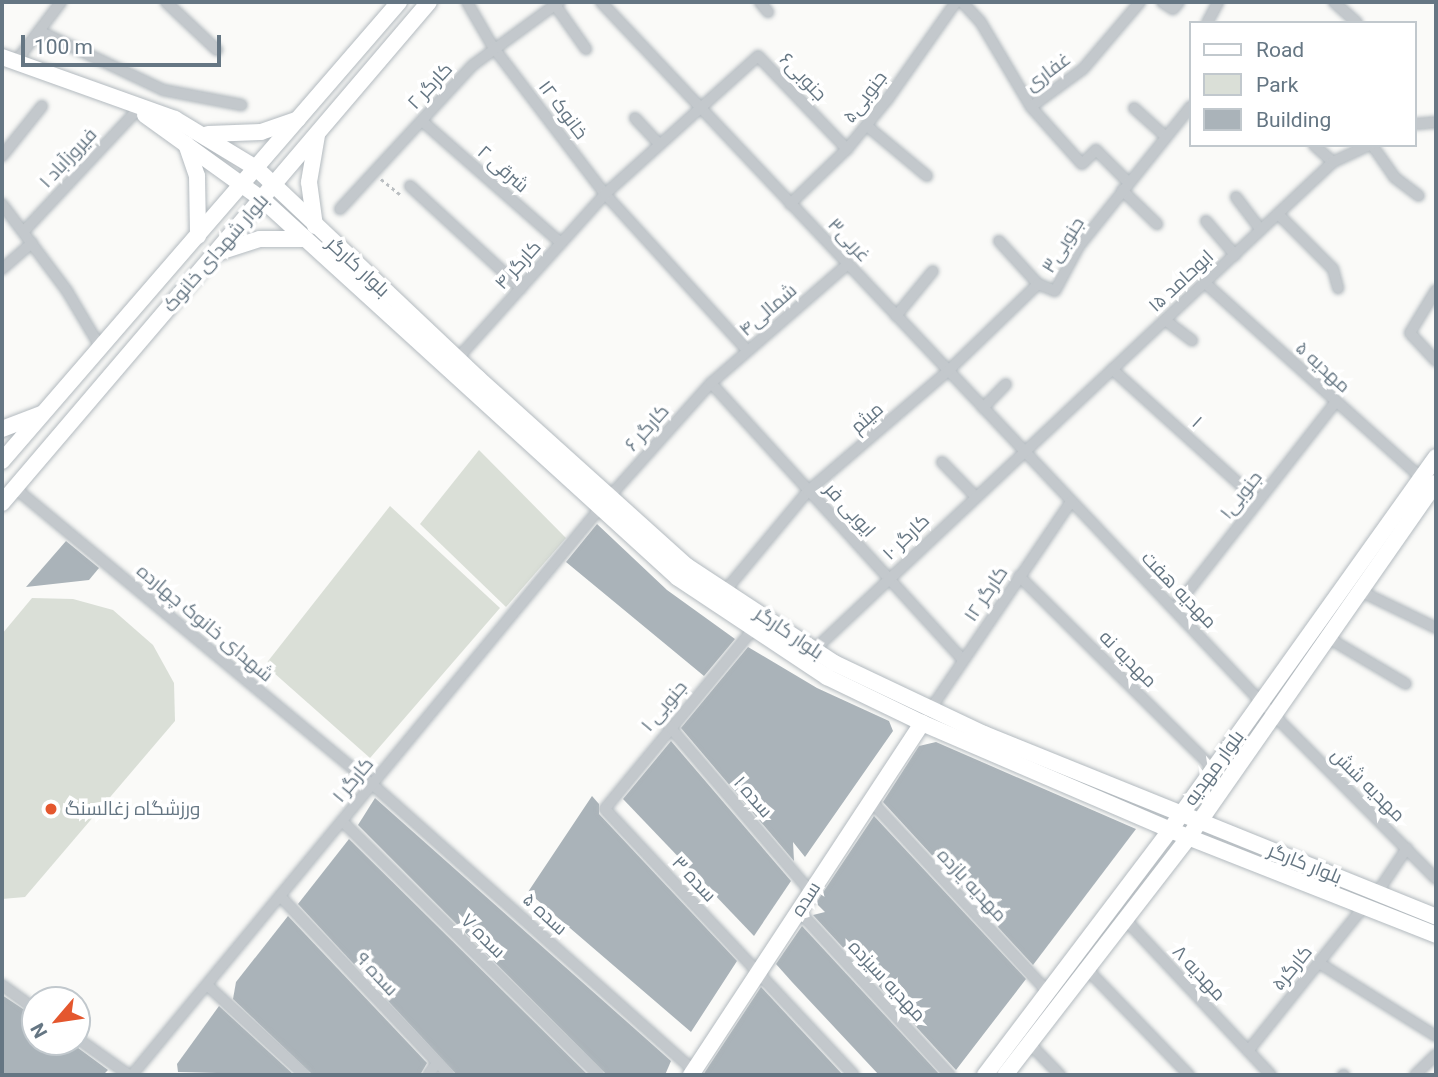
<!DOCTYPE html>
<html>
<head>
<meta charset="utf-8">
<style>
  body { margin:0 }
  #map { position:relative; width:1438px; height:1077px; overflow:hidden; background:#fafaf8; font-family:Roboto,Cairo,sans-serif }
  div>[style] { position:absolute }
  .green>* { inset:0; background:#dadfd7 }
  .building>* { inset:0; background:#aab3b9 }
  .path>* { height:2.5px; margin-top:-1.25px; transform-origin:0; background:repeating-linear-gradient(90deg,#bbbfc2 0 3.5px,transparent 0 7px) }
  .roads { filter:drop-shadow(0 0 2px #b3babf) drop-shadow(0 0 2px #b3babf) }
  .street>* { height:10px; margin:-5px; padding:0 5px; transform-origin:5px; border-radius:5px; background:#c3c8cc }
  .secondary>* { height:16px; margin:-8px; padding:0 8px; transform-origin:8px; border-radius:8px; background:#fff }
  .dots>* { width:19px; height:19px; translate:-50% -50%; box-sizing:border-box; border:4px solid #fff; border-radius:50% }
  span { translate:-50% -50%; white-space:nowrap; text-align:center; line-height:1.15; -webkit-text-stroke:7px #fff; paint-order:stroke }
  .street-label { font-size:19px; color:#657683 }
  .poi-label { font-size:19px; color:#657683 }
  .left { translate:0 -50%; text-align:left }
  .frame { position:absolute; inset:0; border:4px solid #657683; pointer-events:none }
  .legend { position:absolute; left:1189px; top:21px; width:228px; height:126px; box-sizing:border-box; background:#fff; border:2px solid #c1c8cd; margin:0; padding:9px 12px; list-style:none; font-size:21px; color:#657683 }
  .legend li { display:flex; align-items:center; gap:14px; height:35px }
  .legend b { width:35px; border:2px solid #c1c8cd }
  .north { position:absolute; left:21px; top:986px; width:70px; height:70px; box-sizing:border-box; background:#fff; border:2px solid #c1c8cd; border-radius:50%; rotate:241deg; font-size:19px; font-weight:700; line-height:28px; text-align:center; color:#657683 }
  .north::after { content:''; display:block; margin:auto; width:24px; height:32px; background:#e4572e; clip-path:polygon(50% 0,100% 100%,50% 72%,0 100%) }
  .scale { position:absolute; left:21px; top:35px; width:200px; height:32px; box-sizing:border-box; border:4px solid #657683; border-top:0; padding-left:9px; font-size:21px; line-height:24px; white-space:nowrap; color:#657683; -webkit-text-stroke:5px #fff; paint-order:stroke }
</style>
</head>
<body>
<div id="map">
  <div class="green">
    <i style="clip-path:polygon(479px 450px,566px 538px,506px 607px,420px 524px)"></i>
    <i style="clip-path:polygon(390px 506px,500px 608px,370px 758px,265px 665px)"></i>
    <i style="clip-path:polygon(32px 598px,73px 599px,113px 610px,153px 645px,174px 683px,175px 721px,25px 897px,2px 899px,2px 634px)"></i>
  </div>
  <div class="building">
    <i style="clip-path:polygon(597px 524px,667px 590px,735px 639px,704px 676px,566px 562px)"></i>
    <i style="clip-path:polygon(66px 541px,99px 568px,89px 580px,26px 587px)"></i>
    <i style="clip-path:polygon(748px 647px,817px 688px,889px 721px,893px 731px,805px 857px,793px 842px,794px 861px,681px 728px)"></i>
    <i style="clip-path:polygon(671px 741px,791px 881px,754px 936px,623px 799px)"></i>
    <i style="clip-path:polygon(936px 742px,1136px 829px,1033px 965px,883px 802px,919px 746px)"></i>
    <i style="clip-path:polygon(592px 796px,599px 804px,599px 814px,737px 961px,691px 1032px,528px 892px)"></i>
    <i style="clip-path:polygon(375px 798px,671px 1061px,665px 1075px,607px 1075px,358px 825px)"></i>
    <i style="clip-path:polygon(874px 816px,1026px 979px,956px 1070px,813px 915px,825px 912px,816px 903px)"></i>
    <i style="clip-path:polygon(349px 839px,588px 1075px,457px 1075px,298px 904px)"></i>
    <i style="clip-path:polygon(288px 916px,427px 1063px,420px 1075px,313px 1075px,233px 999px,236px 982px)"></i>
    <i style="clip-path:polygon(802px 926px,940px 1075px,879px 1075px,792px 982px,776px 964px)"></i>
    <i style="clip-path:polygon(761px 987px,843px 1075px,703px 1075px)"></i>
    <i style="clip-path:polygon(2px 995px,35px 1017px,35px 1042px,70px 1042px,108px 1070px,103px 1075px,2px 1075px)"></i>
    <i style="clip-path:polygon(219px 1006px,294px 1075px,178px 1072px,177px 1064px)"></i>
  </div>
  <div class="path">
    <i style="left:381px;top:179px;width:27px;rotate:39deg"></i>
  </div>
  <div class="roads">
    <div class="street">
      <i style="left:166px;top:2px;width:70px;rotate:43.3deg"></i>
      <i style="left:467px;top:2px;width:52px;rotate:60deg"></i>
      <i style="left:493px;top:47px;width:185px;rotate:52.7deg"></i>
      <i style="left:605px;top:194px;width:212px;rotate:47.7deg"></i>
      <i style="left:601px;top:2px;width:962px;rotate:46.68deg"></i>
      <i style="left:1261px;top:702px;width:249px;rotate:45.3deg"></i>
      <i style="left:760px;top:2px;width:13px;rotate:51deg"></i>
      <i style="left:962px;top:2px;width:26px;rotate:47deg"></i>
      <i style="left:980px;top:21px;width:100px;rotate:59.3deg"></i>
      <i style="left:1031px;top:107px;width:64px;rotate:-36.2deg"></i>
      <i style="left:1083px;top:69px;width:88px;rotate:-49.6deg"></i>
      <i style="left:1162px;top:2px;width:13px;rotate:32deg"></i>
      <i style="left:1173px;top:9px;width:9px;rotate:-49deg"></i>
      <i style="left:1334px;top:2px;width:31px;rotate:42deg"></i>
      <i style="left:555px;top:5px;width:54px;rotate:54.8deg"></i>
      <i style="left:1207px;top:23px;width:24px;rotate:-62deg"></i>
      <i style="left:39px;top:31px;width:137px;rotate:25.4deg"></i>
      <i style="left:163px;top:90px;width:80px;rotate:10.8deg"></i>
      <i style="left:17px;top:60px;width:73px;rotate:-52.8deg"></i>
      <i style="left:1031px;top:107px;width:76px;rotate:48.2deg"></i>
      <i style="left:1082px;top:164px;width:20px;rotate:-45deg"></i>
      <i style="left:1096px;top:150px;width:44px;rotate:45deg"></i>
      <i style="left:1134px;top:108px;width:42px;rotate:42.1deg"></i>
      <i style="left:635px;top:118px;width:35px;rotate:47deg"></i>
      <i style="left:422px;top:121px;width:185px;rotate:41.3deg"></i>
      <i style="left:1415px;top:124px;width:21px;rotate:-5deg"></i>
      <i style="left:867px;top:126px;width:78px;rotate:39.8deg"></i>
      <i style="left:1314px;top:145px;width:25px;rotate:42deg"></i>
      <i style="left:1372px;top:145px;width:39px;rotate:55deg"></i>
      <i style="left:1394px;top:177px;width:31px;rotate:37deg"></i>
      <i style="left:2px;top:156px;width:64px;rotate:-51.3deg"></i>
      <i style="left:410px;top:186px;width:151px;rotate:42.6deg"></i>
      <i style="left:1122px;top:190px;width:49px;rotate:44.2deg"></i>
      <i style="left:1236px;top:197px;width:41px;rotate:52.9deg"></i>
      <i style="left:2px;top:204px;width:109px;rotate:53.2deg"></i>
      <i style="left:67px;top:291px;width:66px;rotate:59.2deg"></i>
      <i style="left:790px;top:204px;width:79px;rotate:-44deg"></i>
      <i style="left:847px;top:149px;width:63px;rotate:-50.8deg"></i>
      <i style="left:887px;top:100px;width:120px;rotate:-54.9deg"></i>
      <i style="left:340px;top:209px;width:196px;rotate:-47.3deg"></i>
      <i style="left:473px;top:65px;width:107px;rotate:-36.2deg"></i>
      <i style="left:1278px;top:214px;width:78px;rotate:45deg"></i>
      <i style="left:1333px;top:269px;width:20px;rotate:75deg"></i>
      <i style="left:1206px;top:221px;width:45px;rotate:49.5deg"></i>
      <i style="left:24px;top:231px;width:167px;rotate:-46.9deg"></i>
      <i style="left:999px;top:241px;width:58px;rotate:47.8deg"></i>
      <i style="left:2px;top:269px;width:40px;rotate:-41deg"></i>
      <i style="left:1205px;top:283px;width:288px;rotate:42deg"></i>
      <i style="left:1436px;top:290px;width:50px;rotate:121.2deg"></i>
      <i style="left:1410px;top:333px;width:38px;rotate:47deg"></i>
      <i style="left:896px;top:316px;width:58px;rotate:-50.6deg"></i>
      <i style="left:1165px;top:320px;width:34px;rotate:37deg"></i>
      <i style="left:457px;top:359px;width:222px;rotate:-48.1deg"></i>
      <i style="left:605px;top:194px;width:206px;rotate:-42deg"></i>
      <i style="left:758px;top:56px;width:129px;rotate:46.3deg"></i>
      <i style="left:1112px;top:369px;width:197px;rotate:42.1deg"></i>
      <i style="left:711px;top:383px;width:374px;rotate:47.7deg"></i>
      <i style="left:983px;top:408px;width:33px;rotate:-46deg"></i>
      <i style="left:942px;top:462px;width:46px;rotate:45.9deg"></i>
      <i style="left:15px;top:488px;width:464px;rotate:39.7deg"></i>
      <i style="left:372px;top:784px;width:431px;rotate:41.7deg"></i>
      <i style="left:610px;top:496px;width:152px;rotate:-48.2deg"></i>
      <i style="left:711px;top:383px;width:181px;rotate:-41deg"></i>
      <i style="left:1019px;top:576px;width:273px;rotate:44.7deg"></i>
      <i style="left:725px;top:591px;width:130px;rotate:-50.3deg"></i>
      <i style="left:808px;top:491px;width:184px;rotate:-40.6deg"></i>
      <i style="left:948px;top:371px;width:125px;rotate:-44deg"></i>
      <i style="left:1038px;top:284px;width:18px;rotate:22deg"></i>
      <i style="left:1055px;top:291px;width:51px;rotate:-61.9deg"></i>
      <i style="left:1079px;top:246px;width:179px;rotate:-51.3deg"></i>
      <i style="left:1362px;top:592px;width:82px;rotate:25.9deg"></i>
      <i style="left:1174px;top:609px;width:263px;rotate:-52deg"></i>
      <i style="left:754px;top:628px;width:234px;rotate:129.5deg"></i>
      <i style="left:605px;top:809px;width:364px;rotate:46.9deg"></i>
      <i style="left:1330px;top:639px;width:88px;rotate:30.6deg"></i>
      <i style="left:814px;top:650px;width:712px;rotate:-43.24deg"></i>
      <i style="left:1333px;top:162px;width:40px;rotate:-25deg"></i>
      <i style="left:932px;top:707px;width:248px;rotate:-55.9deg"></i>
      <i style="left:669px;top:726px;width:218px;rotate:49.5deg"></i>
      <i style="left:871px;top:801px;width:260px;rotate:47.2deg"></i>
      <i style="left:342px;top:821px;width:361px;rotate:44.7deg"></i>
      <i style="left:1377px;top:893px;width:54px;rotate:-56.3deg"></i>
      <i style="left:280px;top:896px;width:246px;rotate:46.6deg"></i>
      <i style="left:799px;top:911px;width:223px;rotate:47.4deg"></i>
      <i style="left:1124px;top:918px;width:215px;rotate:46.9deg"></i>
      <i style="left:1319px;top:963px;width:138px;rotate:32deg"></i>
      <i style="left:1086px;top:968px;width:149px;rotate:46.1deg"></i>
      <i style="left:2px;top:985px;width:41px;rotate:36deg"></i>
      <i style="left:207px;top:985px;width:133px;rotate:42.6deg"></i>
      <i style="left:77px;top:1038px;width:64px;rotate:35.4deg"></i>
      <i style="left:1029px;top:1043px;width:45px;rotate:45.9deg"></i>
      <i style="left:1248px;top:1051px;width:186px;rotate:-51.3deg"></i>
      <i style="left:132px;top:1075px;width:735px;rotate:-50.46deg"></i>
      <i style="left:428px;top:1075px;width:15px;rotate:-53deg"></i>
      <i style="left:1343px;top:1075px;width:1px"></i>
      <i style="left:1415px;top:1075px;width:29px;rotate:-44deg"></i>
    </div>
    <div class="secondary">
      <i style="left:2px;top:57px;width:184px;rotate:19.7deg"></i>
      <i style="left:175px;top:119px;width:95px;rotate:31.2deg"></i>
      <i style="left:256px;top:168px;width:306px;rotate:43.4deg"></i>
      <i style="left:478px;top:378px;width:281px;rotate:42deg"></i>
      <i style="left:687px;top:566px;width:176px;rotate:33.4deg"></i>
      <i style="left:834px;top:663px;width:166px;rotate:25.3deg"></i>
      <i style="left:984px;top:734px;width:488px;rotate:22deg"></i>
      <i style="left:145px;top:115px;width:145px;rotate:35.8deg"></i>
      <i style="left:263px;top:200px;width:561px;rotate:42.33deg"></i>
      <i style="left:678px;top:578px;width:179px;rotate:33.6deg"></i>
      <i style="left:827px;top:677px;width:106px;rotate:25.8deg"></i>
      <i style="left:922px;top:723px;width:270px;rotate:23.3deg"></i>
      <i style="left:1170px;top:830px;width:286px;rotate:21.5deg"></i>
      <i style="left:208px;top:134px;width:53px;rotate:-2.2deg"></i>
      <i style="left:261px;top:132px;width:39px;rotate:-19deg"></i>
      <i style="left:186px;top:144px;width:34px;rotate:71deg"></i>
      <i style="left:197px;top:176px;width:60px;rotate:89deg"></i>
      <i style="left:315px;top:226px;width:44px;rotate:-97.8deg"></i>
      <i style="left:309px;top:182px;width:48px;rotate:-80.3deg"></i>
      <i style="left:219px;top:252px;width:43px;rotate:-17.6deg"></i>
      <i style="left:260px;top:239px;width:45px"></i>
      <i style="left:2px;top:429px;width:42px;rotate:-21deg"></i>
      <i style="left:2px;top:461px;width:607px;rotate:-49.14deg"></i>
      <i style="left:2px;top:503px;width:658px;rotate:-49.56deg"></i>
      <i style="left:691px;top:1075px;width:421px;rotate:-56.7deg"></i>
      <i style="left:985px;top:1075px;width:307px;rotate:-52.9deg"></i>
      <i style="left:1170px;top:830px;width:458px;rotate:-54.5deg"></i>
      <i style="left:1005px;top:1075px;width:299px;rotate:-52.3deg"></i>
      <i style="left:1188px;top:838px;width:433px;rotate:-55.1deg"></i>
    </div>
  </div>
  <div class="dots">
    <i style="left:51px;top:809px;background:#e4572e"></i>
  </div>
  <div class="street-label">
    <span style="left:1048px;top:72px;rotate:-37deg">غفاری</span>
    <span style="left:803px;top:77px;rotate:46deg">جنوبی۶</span>
    <span style="left:430px;top:86px;rotate:-47deg">کارگر ۲</span>
    <span style="left:865px;top:97px;rotate:-53deg">جنوبی۵</span>
    <span style="left:563px;top:110px;rotate:53deg">خانوک ۱۲</span>
    <span style="left:68px;top:158px;rotate:-47deg">فیروزآباد ۱</span>
    <span style="left:503px;top:169px;rotate:41deg">شرقی ۲</span>
    <span style="left:849px;top:240px;rotate:47deg">غربی۳</span>
    <span style="left:1063px;top:245px;rotate:-58deg">جنوبی۳</span>
    <span style="left:216px;top:253px;rotate:-49deg">بلوار شهدای خانوک</span>
    <span style="left:518px;top:265px;rotate:-48deg">کارگر ۴</span>
    <span style="left:358px;top:267px;rotate:43deg">بلوار کارگر</span>
    <span style="left:1181px;top:281px;rotate:-43deg">ابوحامد ۱۵</span>
    <span style="left:768px;top:310px;rotate:-41deg">شمالی۴</span>
    <span style="left:1323px;top:367px;rotate:42deg">مهدیه ۵</span>
    <span style="left:867px;top:418px;rotate:-41deg">میثم</span>
    <span style="left:1197px;top:422px;rotate:42deg">۱</span>
    <span style="left:647px;top:428px;rotate:-48deg">کارگر ۶</span>
    <span style="left:1241px;top:495px;rotate:-52deg">جنوبی۱</span>
    <span style="left:850px;top:510px;rotate:48deg">ایوبی فر</span>
    <span style="left:906px;top:537px;rotate:-44deg">کارگر ۱۰</span>
    <span style="left:1179px;top:590px;rotate:46deg">مهدیه هفت</span>
    <span style="left:986px;top:594px;rotate:-56deg">کارگر ۱۲</span>
    <span style="left:205px;top:623px;rotate:40deg">شهدای خانوک چهارده</span>
    <span style="left:789px;top:633px;rotate:34deg">بلوار کارگر</span>
    <span style="left:1128px;top:659px;rotate:45deg">مهدیه نه</span>
    <span style="left:664px;top:706px;rotate:-50deg">۱ جنوبی</span>
    <span style="left:1214px;top:768px;rotate:-54deg">بلوار مهدیه</span>
    <span style="left:353px;top:780px;rotate:-50deg">کارگر ۱</span>
    <span style="left:1368px;top:785px;rotate:45deg">مهدیه شش</span>
    <span style="left:753px;top:797px;rotate:49deg">سده ۱</span>
    <span style="left:1305px;top:864px;rotate:22deg">بلوار کارگر</span>
    <span style="left:694px;top:879px;rotate:47deg">سده ۳</span>
    <span style="left:972px;top:885px;rotate:47deg">مهدیه یازده</span>
    <span style="left:806px;top:899px;rotate:-57deg">سده</span>
    <span style="left:545px;top:914px;rotate:42deg">سده ۵</span>
    <span style="left:483px;top:936px;rotate:45deg">سده ۷</span>
    <span style="left:1292px;top:968px;rotate:-51deg">کارگر۵</span>
    <span style="left:1199px;top:973px;rotate:47deg">مهدیه ۸</span>
    <span style="left:377px;top:974px;rotate:47deg">سده ۹</span>
    <span style="left:887px;top:981px;rotate:47deg">مهدیه سیزده</span>
  </div>
  <div class="poi-label">
    <span class="left" style="left:65px;top:809px">ورزشگاه زغالسنگ</span>
  </div>
  <div class="frame"></div>
  <ul class="legend">
  <li><b style="height:9px;background:#fff"></b>Road</li>
  <li><b style="height:19px;background:#dadfd7"></b>Park</li>
  <li><b style="height:19px;background:#aab3b9"></b>Building</li>
  </ul>
  <div class="north">N</div>
  <div class="scale">100 m</div>
</div>
</body>
</html>
